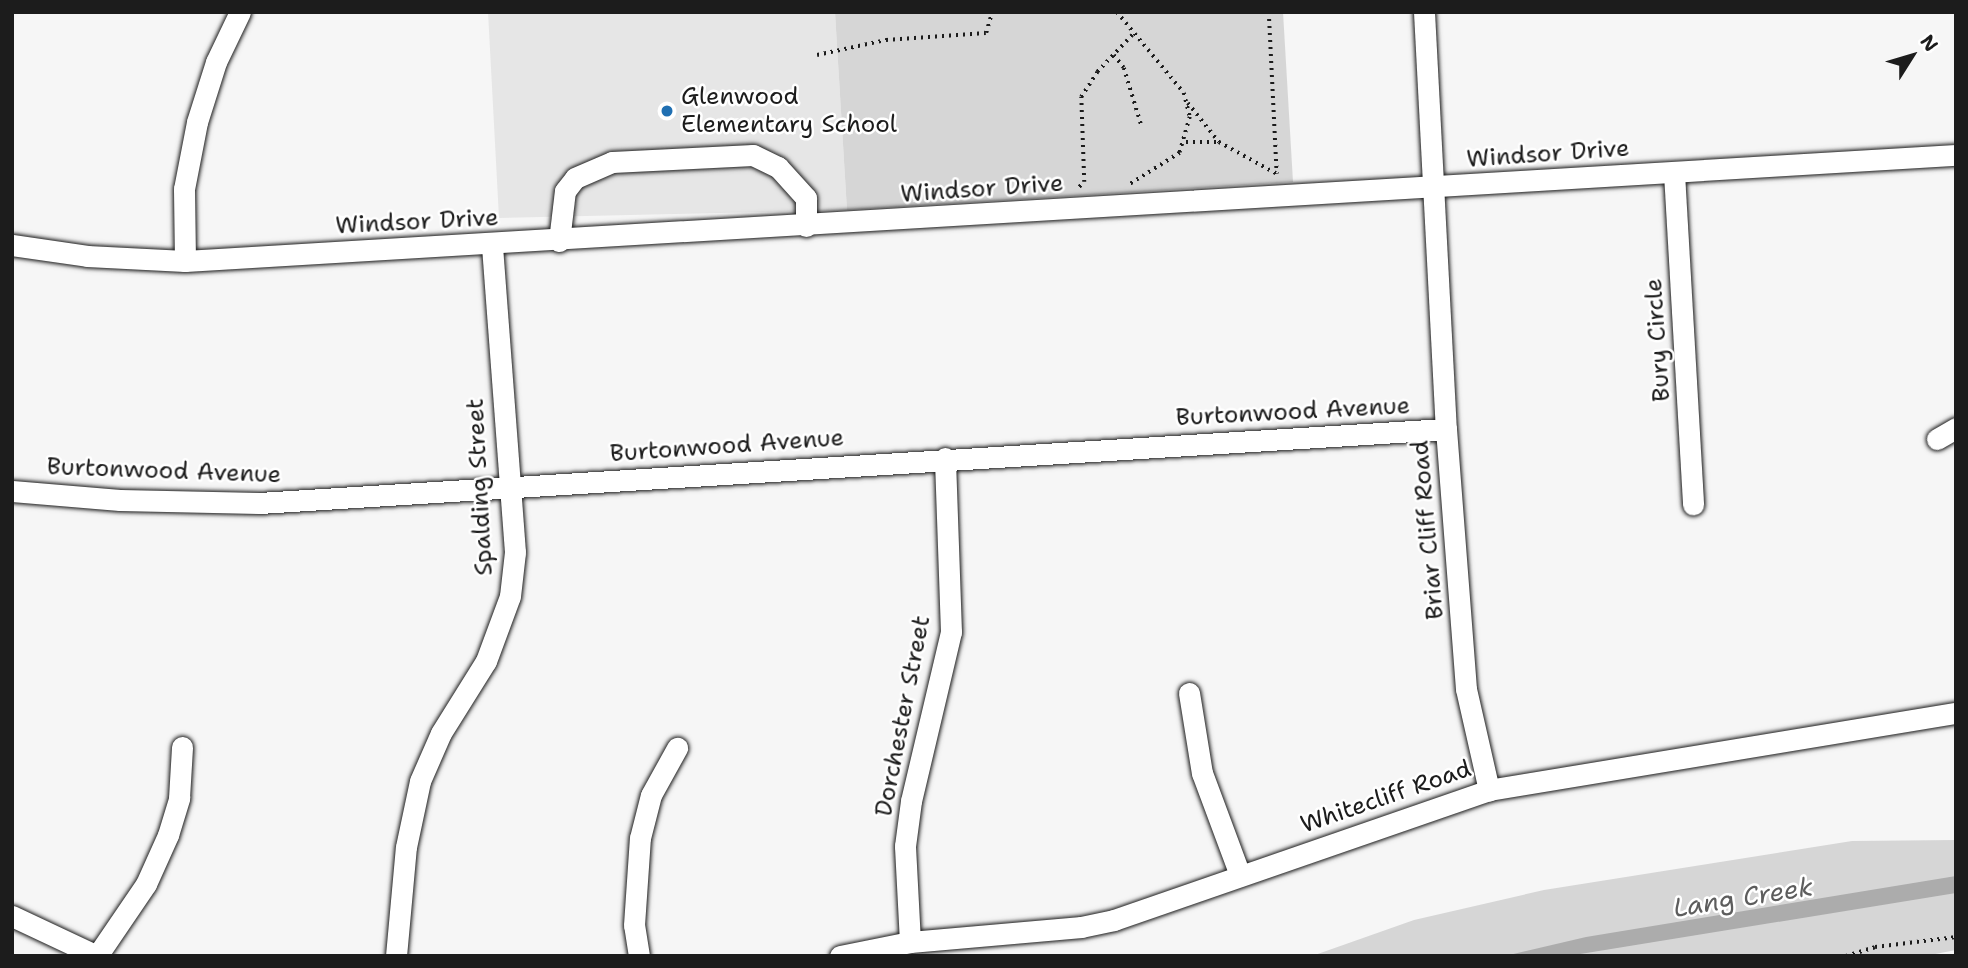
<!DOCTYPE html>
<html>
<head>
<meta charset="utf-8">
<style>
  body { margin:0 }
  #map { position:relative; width:1968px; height:968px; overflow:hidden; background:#f6f6f6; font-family:"Shantell Sans",sans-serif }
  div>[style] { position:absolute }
  .built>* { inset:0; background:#e6e6e6 }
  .green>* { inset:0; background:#d6d6d6 }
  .water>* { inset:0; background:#acacac }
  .path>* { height:3.5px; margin-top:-1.75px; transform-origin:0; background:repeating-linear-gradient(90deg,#1c1c1c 0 2px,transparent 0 7px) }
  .roads { filter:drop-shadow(0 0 2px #1c1c1c) drop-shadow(0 0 2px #1c1c1c) }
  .minor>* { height:21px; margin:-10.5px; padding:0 10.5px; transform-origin:10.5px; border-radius:10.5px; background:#fff }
  .dots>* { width:19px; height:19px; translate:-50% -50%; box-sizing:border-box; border:4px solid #fff; border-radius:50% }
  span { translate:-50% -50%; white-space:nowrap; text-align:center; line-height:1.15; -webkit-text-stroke:5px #fff; paint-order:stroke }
  .poi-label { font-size:24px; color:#1c1c1c }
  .left { translate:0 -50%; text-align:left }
  .street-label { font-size:24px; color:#1c1c1c }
  .water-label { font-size:26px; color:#5d5d5d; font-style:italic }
  .frame { position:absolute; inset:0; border:14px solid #1c1c1c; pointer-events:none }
  .north { position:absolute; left:1877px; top:21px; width:70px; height:70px; -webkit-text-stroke:5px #fff; paint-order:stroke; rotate:53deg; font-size:19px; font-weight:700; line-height:28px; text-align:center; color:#1c1c1c }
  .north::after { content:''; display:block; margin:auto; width:24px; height:32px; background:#1c1c1c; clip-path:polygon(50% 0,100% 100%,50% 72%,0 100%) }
</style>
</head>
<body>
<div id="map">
  <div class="built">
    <i style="clip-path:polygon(488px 12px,835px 12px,847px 210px,499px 218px)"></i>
  </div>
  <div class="green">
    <i style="clip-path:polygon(835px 12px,1283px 12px,1293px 182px,847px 210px)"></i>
    <i style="clip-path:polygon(1956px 840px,1956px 950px,1925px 956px,1312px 956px,1414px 920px,1544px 890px,1852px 841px)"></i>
  </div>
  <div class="water">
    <i style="clip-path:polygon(1956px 876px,1956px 893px,1568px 956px,1505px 956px,1586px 937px)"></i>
  </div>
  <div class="path">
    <i style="left:1117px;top:12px;width:105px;rotate:50.4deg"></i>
    <i style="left:1184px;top:93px;width:25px;rotate:76deg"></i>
    <i style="left:1190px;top:117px;width:37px;rotate:106deg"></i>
    <i style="left:1180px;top:153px;width:60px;rotate:147.9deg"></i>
    <i style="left:1269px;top:12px;width:162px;rotate:87.2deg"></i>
    <i style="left:817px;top:55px;width:71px;rotate:-12.3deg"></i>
    <i style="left:886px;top:40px;width:100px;rotate:-4deg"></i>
    <i style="left:986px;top:33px;width:22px;rotate:-74deg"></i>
    <i style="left:1114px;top:55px;width:16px;rotate:52deg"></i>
    <i style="left:1124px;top:68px;width:59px;rotate:73.1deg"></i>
    <i style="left:1188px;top:103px;width:50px;rotate:51.5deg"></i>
    <i style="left:1186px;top:142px;width:33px"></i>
    <i style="left:1219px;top:142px;width:68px;rotate:28.8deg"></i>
    <i style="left:1079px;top:187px;width:7px;rotate:-45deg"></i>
    <i style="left:1084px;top:182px;width:85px;rotate:-92deg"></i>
    <i style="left:1081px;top:97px;width:30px;rotate:-57deg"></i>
    <i style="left:1097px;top:72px;width:52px;rotate:-46.5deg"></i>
    <i style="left:1846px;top:956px;width:30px;rotate:-17deg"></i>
    <i style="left:1875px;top:947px;width:82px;rotate:-7deg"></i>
  </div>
  <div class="roads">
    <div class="minor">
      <i style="left:1424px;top:12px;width:418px;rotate:87deg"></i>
      <i style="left:1446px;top:429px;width:261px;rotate:85.6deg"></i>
      <i style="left:1466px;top:689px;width:104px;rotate:77.2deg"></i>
      <i style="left:1674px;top:173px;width:332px;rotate:86.7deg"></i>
      <i style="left:559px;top:241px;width:50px;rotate:-83.2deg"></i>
      <i style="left:565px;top:191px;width:16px;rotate:-52deg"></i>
      <i style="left:575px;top:178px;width:40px;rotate:-23.4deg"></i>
      <i style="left:612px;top:162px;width:141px;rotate:-2.8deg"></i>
      <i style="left:753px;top:155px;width:28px;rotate:26deg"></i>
      <i style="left:778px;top:167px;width:42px;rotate:47.9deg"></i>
      <i style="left:806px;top:198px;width:28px;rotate:90deg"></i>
      <i style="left:12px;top:245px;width:76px;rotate:8.3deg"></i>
      <i style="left:87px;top:256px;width:98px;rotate:2.9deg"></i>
      <i style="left:185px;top:261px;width:1774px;rotate:-3.43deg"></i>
      <i style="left:185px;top:261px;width:72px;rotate:-90.8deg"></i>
      <i style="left:184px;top:189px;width:68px;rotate:-79deg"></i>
      <i style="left:197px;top:122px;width:63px;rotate:-72.4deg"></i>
      <i style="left:216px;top:62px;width:55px;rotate:-64.4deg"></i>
      <i style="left:1937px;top:439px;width:22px;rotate:-30deg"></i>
      <i style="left:12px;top:491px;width:108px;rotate:4.8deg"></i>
      <i style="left:120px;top:500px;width:139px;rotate:1.2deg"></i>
      <i style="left:259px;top:503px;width:1189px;rotate:-3.57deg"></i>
      <i style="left:1189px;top:693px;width:81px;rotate:80.8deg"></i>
      <i style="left:1202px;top:773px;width:109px;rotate:69.6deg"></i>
      <i style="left:12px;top:916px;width:94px;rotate:25.2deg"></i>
      <i style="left:910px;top:942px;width:96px;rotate:-93deg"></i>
      <i style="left:905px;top:846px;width:45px;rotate:-82.4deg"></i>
      <i style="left:911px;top:801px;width:174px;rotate:-76.7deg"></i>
      <i style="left:951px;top:632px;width:174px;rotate:-92deg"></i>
      <i style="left:97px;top:956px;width:87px;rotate:-55.8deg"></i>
      <i style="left:146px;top:884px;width:54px;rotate:-65.8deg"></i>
      <i style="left:168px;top:835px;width:39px;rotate:-73deg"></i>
      <i style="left:179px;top:798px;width:51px;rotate:-86.6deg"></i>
      <i style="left:396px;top:956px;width:109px;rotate:-84.8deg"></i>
      <i style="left:406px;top:847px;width:67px;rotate:-78deg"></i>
      <i style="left:420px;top:781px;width:52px;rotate:-66.4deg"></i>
      <i style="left:441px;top:733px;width:85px;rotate:-58deg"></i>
      <i style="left:486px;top:661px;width:69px;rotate:-69.7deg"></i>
      <i style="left:510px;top:596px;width:44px;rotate:-83.5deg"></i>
      <i style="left:515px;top:552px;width:308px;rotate:-94.3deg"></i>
      <i style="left:639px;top:956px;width:31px;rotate:-99deg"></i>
      <i style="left:634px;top:925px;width:87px;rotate:-86.1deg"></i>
      <i style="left:640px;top:838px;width:44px;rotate:-75.7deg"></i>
      <i style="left:651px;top:795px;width:54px;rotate:-61deg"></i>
      <i style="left:840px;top:956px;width:71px;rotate:-11.3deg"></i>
      <i style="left:910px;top:942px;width:172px;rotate:-5deg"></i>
      <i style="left:1081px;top:927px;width:34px;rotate:-12deg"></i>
      <i style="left:1114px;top:920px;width:397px;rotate:-19.1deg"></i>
      <i style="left:1489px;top:790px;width:473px;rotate:-9.4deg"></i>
    </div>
  </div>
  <div class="dots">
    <i style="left:667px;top:111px;background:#1f6fb2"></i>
  </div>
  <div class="poi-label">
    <span class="left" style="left:681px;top:111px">Glenwood<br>Elementary School</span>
  </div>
  <div class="street-label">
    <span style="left:1548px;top:154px;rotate:-4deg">Windsor Drive</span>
    <span style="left:982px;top:189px;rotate:-4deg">Windsor Drive</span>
    <span style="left:417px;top:222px;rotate:-3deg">Windsor Drive</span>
    <span style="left:1658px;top:340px;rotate:-94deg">Bury Circle</span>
    <span style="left:1293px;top:412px;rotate:-3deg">Burtonwood Avenue</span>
    <span style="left:727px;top:446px;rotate:-4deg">Burtonwood Avenue</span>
    <span style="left:164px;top:471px;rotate:2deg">Burtonwood Avenue</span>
    <span style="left:480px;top:487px;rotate:-93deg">Spalding Street</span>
    <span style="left:1428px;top:530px;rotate:-95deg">Briar Cliff Road</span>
    <span style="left:903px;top:716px;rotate:-79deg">Dorchester Street</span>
    <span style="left:1386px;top:797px;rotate:-19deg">Whitecliff Road</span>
  </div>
  <div class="water-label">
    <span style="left:1743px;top:897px;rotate:-9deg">Lang Creek</span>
  </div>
  <div class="frame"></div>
  <div class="north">N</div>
</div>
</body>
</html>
